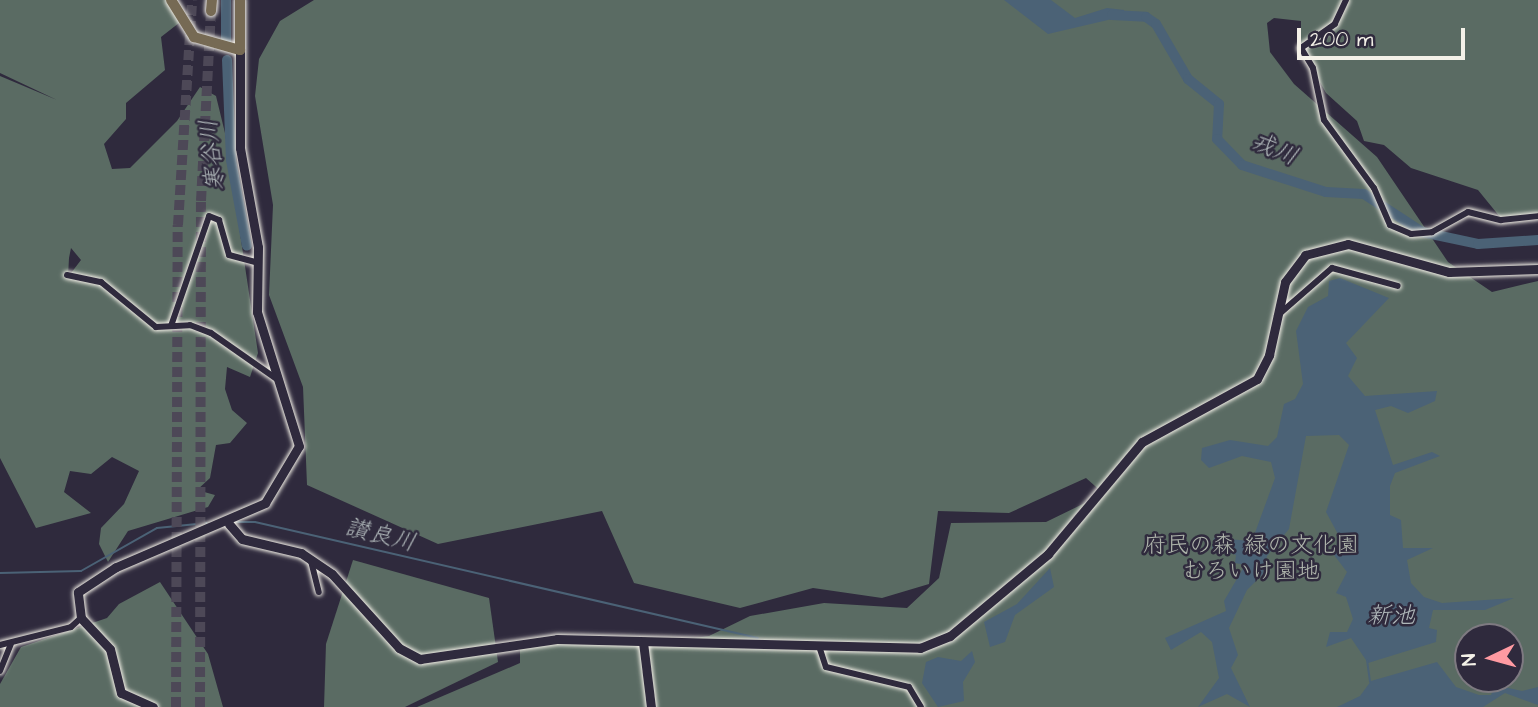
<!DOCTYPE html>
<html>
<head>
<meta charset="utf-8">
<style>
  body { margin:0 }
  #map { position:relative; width:1538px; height:707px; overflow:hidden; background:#2f2a3d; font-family:"Architects Daughter","Klee One",sans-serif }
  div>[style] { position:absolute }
  .green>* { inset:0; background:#5a6b63 }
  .water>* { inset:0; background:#4b6276 }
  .stream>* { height:2px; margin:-1px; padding:0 1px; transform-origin:1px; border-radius:1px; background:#4b6276 }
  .river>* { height:10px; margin:-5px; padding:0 5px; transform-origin:5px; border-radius:5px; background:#4b6276 }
  .highway-tunnel>* { height:10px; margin-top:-5px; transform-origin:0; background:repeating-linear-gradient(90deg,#4d4857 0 10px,transparent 0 15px) }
  .roads { filter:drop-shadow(0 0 2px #f4f1e8) drop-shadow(0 0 2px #f4f1e8) }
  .street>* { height:6px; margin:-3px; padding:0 3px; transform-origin:3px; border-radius:3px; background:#2f2a3d }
  .secondary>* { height:9px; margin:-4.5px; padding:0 4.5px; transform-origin:4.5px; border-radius:4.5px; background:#2f2a3d }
  .highway>* { height:10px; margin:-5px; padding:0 5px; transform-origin:5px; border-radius:5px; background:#766a54 }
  span { translate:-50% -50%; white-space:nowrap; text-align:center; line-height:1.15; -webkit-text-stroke:5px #2f2a3d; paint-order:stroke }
  .park-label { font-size:23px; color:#afb5ac }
  .water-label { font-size:24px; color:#b0b8ba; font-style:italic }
  .north { position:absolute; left:1454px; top:623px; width:70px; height:70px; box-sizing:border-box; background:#2f2a3d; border:2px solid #7e7a81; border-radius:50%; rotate:265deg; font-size:19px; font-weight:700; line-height:28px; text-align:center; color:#f4f1e8 }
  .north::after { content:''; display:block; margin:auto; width:24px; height:32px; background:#ff9aa2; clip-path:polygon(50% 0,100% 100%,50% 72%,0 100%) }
  .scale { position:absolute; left:1297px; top:28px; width:168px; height:32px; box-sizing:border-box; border:4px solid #f4f1e8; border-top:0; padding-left:9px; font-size:21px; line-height:24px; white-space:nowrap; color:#f4f1e8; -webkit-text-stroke:5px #2f2a3d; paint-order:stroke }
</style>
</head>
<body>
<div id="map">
  <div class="green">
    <i style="clip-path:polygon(evenodd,0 0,178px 0,179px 23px,161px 37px,165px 70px,126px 103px,126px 119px,104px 144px,112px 169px,130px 168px,177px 121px,200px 87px,216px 96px,225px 133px,258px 353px,250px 377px,227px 367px,225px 389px,232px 410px,247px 423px,230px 443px,216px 445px,210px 478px,197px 490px,215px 495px,208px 507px,128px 531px,108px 562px,99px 544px,101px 528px,124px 504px,139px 471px,112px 457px,91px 474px,70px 471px,64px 492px,91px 513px,36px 528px,0 458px,0 76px,57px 100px,0 73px,0 0,71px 248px,81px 260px,68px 277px,69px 258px,71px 248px)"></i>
    <i style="clip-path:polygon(evenodd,314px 0,1538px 0,1538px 214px,1510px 217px,1500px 217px,1478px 190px,1411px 168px,1384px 145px,1364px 141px,1357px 121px,1326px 93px,1301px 48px,1301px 21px,1274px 18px,1267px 23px,1270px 52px,1294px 84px,1377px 157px,1448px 262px,1492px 292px,1538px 281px,1538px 707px,417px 707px,520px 663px,520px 648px,549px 642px,650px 644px,709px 636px,750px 616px,824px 603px,907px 608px,939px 578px,951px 523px,1046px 522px,1087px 502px,1073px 517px,1082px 522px,1104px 494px,1086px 478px,1009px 513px,938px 511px,929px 584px,882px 598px,813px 588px,740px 608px,634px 583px,602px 511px,438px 544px,307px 485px,303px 387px,269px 295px,273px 205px,255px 96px,259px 59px,280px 21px,314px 0,1468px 637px,1510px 637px,1510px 679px,1468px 679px,1468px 637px)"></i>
    <i style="clip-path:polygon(353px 560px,489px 598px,498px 662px,405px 707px,324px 707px,326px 644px)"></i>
    <i style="clip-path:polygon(160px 582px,208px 654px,223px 707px,0 707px,0 684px,21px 647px,107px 618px,119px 604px)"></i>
  </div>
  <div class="water">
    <i style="clip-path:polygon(1004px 0,1051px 0,1075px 18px,1107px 8px,1124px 10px,1125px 16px,1048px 34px)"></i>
    <i style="clip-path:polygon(1340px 278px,1389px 298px,1346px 343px,1357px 358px,1348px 376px,1365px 396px,1437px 391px,1435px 401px,1408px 413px,1391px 406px,1375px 410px,1393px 465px,1432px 452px,1440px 456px,1395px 473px,1390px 486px,1390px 515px,1401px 520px,1403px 548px,1433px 548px,1407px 560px,1411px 583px,1424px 597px,1442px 603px,1514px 598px,1485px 610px,1433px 610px,1429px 628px,1437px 630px,1436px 642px,1368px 663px,1351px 638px,1326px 647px,1330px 632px,1347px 632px,1353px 619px,1346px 597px,1336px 593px,1347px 572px,1334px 555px,1339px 536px,1326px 512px,1349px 445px,1339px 435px,1306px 436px,1289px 529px,1267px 556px,1263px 574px,1247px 590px,1229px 628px,1238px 655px,1231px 668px,1250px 707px,1227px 694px,1198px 707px,1219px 678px,1212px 642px,1201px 632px,1171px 650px,1165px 638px,1226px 611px,1224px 601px,1245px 565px,1235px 563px,1236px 555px,1212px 548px,1214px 538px,1252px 541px,1275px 478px,1271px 462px,1242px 456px,1209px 468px,1201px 460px,1202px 448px,1230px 440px,1268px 446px,1277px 437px,1284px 404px,1295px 399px,1303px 384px,1296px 331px,1308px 307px,1328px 296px,1329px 281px)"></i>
    <i style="clip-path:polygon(1050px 568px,1054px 587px,1015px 615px,1005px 642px,990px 647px,984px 622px,1017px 604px)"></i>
    <i style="clip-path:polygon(972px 651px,975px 662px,963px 682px,964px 701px,938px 707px,922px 683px,926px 662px,938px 657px,961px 661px)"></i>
    <i style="clip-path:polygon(1437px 662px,1456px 687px,1479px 695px,1491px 695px,1495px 685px,1522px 691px,1538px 687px,1538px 705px,1505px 693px,1483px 707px,1337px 707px,1360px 696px,1371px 681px)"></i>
  </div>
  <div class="stream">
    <i style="left:233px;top:522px;width:22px"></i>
    <i style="left:255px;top:522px;width:516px;rotate:12.99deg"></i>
    <i style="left:0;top:573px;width:81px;rotate:-1.4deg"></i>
    <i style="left:81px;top:571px;width:87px;rotate:-29.5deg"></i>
    <i style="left:157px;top:528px;width:50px;rotate:-5.7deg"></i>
    <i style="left:1367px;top:660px;width:22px;rotate:82deg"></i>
  </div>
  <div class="river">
    <i style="left:226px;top:0;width:43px;rotate:90deg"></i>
    <i style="left:1112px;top:15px;width:34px;rotate:3deg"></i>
    <i style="left:1146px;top:17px;width:12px;rotate:35deg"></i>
    <i style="left:1156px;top:24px;width:64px;rotate:59.8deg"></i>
    <i style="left:1188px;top:79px;width:40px;rotate:39deg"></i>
    <i style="left:1219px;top:104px;width:35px;rotate:93deg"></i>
    <i style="left:1217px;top:139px;width:36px;rotate:46deg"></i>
    <i style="left:1242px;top:165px;width:88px;rotate:17.8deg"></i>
    <i style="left:1326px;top:192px;width:38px;rotate:3deg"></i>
    <i style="left:1364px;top:194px;width:69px;rotate:33.2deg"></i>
    <i style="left:1422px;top:232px;width:57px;rotate:12.1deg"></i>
    <i style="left:1478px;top:244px;width:60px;rotate:-3.8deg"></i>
    <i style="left:227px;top:60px;width:100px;rotate:87.7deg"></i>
    <i style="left:231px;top:160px;width:87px;rotate:79.5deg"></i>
  </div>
  <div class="highway-tunnel">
    <i style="left:176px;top:707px;width:482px;rotate:-89.8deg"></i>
    <i style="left:178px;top:225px;width:225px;rotate:-86.4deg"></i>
    <i style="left:200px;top:707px;width:506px;rotate:-89.89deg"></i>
    <i style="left:201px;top:201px;width:190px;rotate:-87deg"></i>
  </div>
  <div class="roads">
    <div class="street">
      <i style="left:1346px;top:0;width:26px;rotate:115deg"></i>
      <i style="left:1335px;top:24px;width:42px;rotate:144.8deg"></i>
      <i style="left:1301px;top:48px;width:23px;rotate:59deg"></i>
      <i style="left:1313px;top:68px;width:53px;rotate:78.1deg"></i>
      <i style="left:1324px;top:120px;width:84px;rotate:53.7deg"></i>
      <i style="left:1374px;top:188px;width:40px;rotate:66.6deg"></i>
      <i style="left:1390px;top:225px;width:23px;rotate:23deg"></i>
      <i style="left:1411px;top:234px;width:21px;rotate:-5deg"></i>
      <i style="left:1432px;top:232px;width:41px;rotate:-29.1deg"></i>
      <i style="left:1468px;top:212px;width:34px;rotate:14deg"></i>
      <i style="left:1501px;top:220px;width:37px;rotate:-6deg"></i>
      <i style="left:67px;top:275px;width:35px;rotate:12deg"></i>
      <i style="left:101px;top:282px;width:71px;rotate:39.3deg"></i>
      <i style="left:156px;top:327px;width:34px;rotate:-3deg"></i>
      <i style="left:190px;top:325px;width:22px;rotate:21deg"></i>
      <i style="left:211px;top:333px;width:82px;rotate:35deg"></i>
      <i style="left:1277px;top:316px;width:73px;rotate:-41.1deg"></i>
      <i style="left:1332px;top:268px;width:68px;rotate:15.3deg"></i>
      <i style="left:171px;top:326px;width:116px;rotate:-70.9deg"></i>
      <i style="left:209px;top:216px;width:11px;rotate:22deg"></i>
      <i style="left:219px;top:220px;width:36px;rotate:74deg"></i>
      <i style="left:229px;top:255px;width:30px;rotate:15deg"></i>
      <i style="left:311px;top:561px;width:32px;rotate:76deg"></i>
      <i style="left:0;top:645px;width:73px;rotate:-14.2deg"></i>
      <i style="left:71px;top:627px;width:13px;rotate:-42deg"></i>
      <i style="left:819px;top:646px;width:22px;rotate:72deg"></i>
      <i style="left:826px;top:667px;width:85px;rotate:13.5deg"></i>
      <i style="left:909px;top:687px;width:23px;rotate:59deg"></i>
      <i style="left:0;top:671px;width:29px;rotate:-68deg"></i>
    </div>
    <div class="secondary">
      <i style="left:229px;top:524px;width:20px;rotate:49deg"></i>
      <i style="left:242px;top:539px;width:61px;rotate:13.3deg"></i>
      <i style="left:301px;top:553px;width:37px;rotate:34deg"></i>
      <i style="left:332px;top:574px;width:100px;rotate:47.8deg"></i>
      <i style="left:399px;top:648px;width:24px;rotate:28deg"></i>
      <i style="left:420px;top:659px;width:138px;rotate:-8.3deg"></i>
      <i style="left:557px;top:639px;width:363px;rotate:1.4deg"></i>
      <i style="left:920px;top:648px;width:32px;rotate:-22deg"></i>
      <i style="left:950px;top:636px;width:128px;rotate:-39.9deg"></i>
      <i style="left:1048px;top:554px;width:146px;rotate:-50deg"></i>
      <i style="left:1142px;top:442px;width:131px;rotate:-28.7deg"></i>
      <i style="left:1257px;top:379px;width:27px;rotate:-63deg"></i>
      <i style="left:1269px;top:355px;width:75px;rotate:-77.6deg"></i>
      <i style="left:1285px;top:282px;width:34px;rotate:-53deg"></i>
      <i style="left:1305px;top:255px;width:44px;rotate:-14.3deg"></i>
      <i style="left:1348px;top:244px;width:105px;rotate:15.5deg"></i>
      <i style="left:1449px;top:272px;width:89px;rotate:-1.9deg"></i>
      <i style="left:643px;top:642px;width:65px;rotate:83deg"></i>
      <i style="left:153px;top:707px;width:35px;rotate:-156deg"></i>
      <i style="left:121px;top:693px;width:45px;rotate:-104deg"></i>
      <i style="left:110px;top:649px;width:42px;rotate:-133.1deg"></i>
      <i style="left:81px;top:618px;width:26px;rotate:-97deg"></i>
      <i style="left:78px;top:592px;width:45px;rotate:-33.3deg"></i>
      <i style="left:116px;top:567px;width:162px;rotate:-23.2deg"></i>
      <i style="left:265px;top:503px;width:66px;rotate:-59.2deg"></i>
      <i style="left:299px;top:446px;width:140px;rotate:-107.4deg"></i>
      <i style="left:257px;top:312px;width:65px;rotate:-89.1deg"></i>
      <i style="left:258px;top:247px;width:101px;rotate:-100.3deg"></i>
      <i style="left:240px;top:148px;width:98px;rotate:-90deg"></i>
    </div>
    <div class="highway">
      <i style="left:171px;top:0;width:44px;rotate:58.1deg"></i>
      <i style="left:194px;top:37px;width:48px;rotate:15.8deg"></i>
      <i style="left:240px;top:50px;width:50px;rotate:-90deg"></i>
      <i style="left:211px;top:11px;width:11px;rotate:-85deg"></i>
    </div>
  </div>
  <div class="park-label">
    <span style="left:1251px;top:558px">府民の森 緑の文化園<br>むろいけ園地</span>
  </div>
  <div class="water-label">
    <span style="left:1274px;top:150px;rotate:23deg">戎川</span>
    <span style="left:213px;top:155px;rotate:-96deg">寒谷川</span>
    <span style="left:380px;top:536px;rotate:14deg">讃良川</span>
    <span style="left:1391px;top:617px">新池</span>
  </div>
  <div class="north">N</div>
  <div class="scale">200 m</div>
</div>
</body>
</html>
